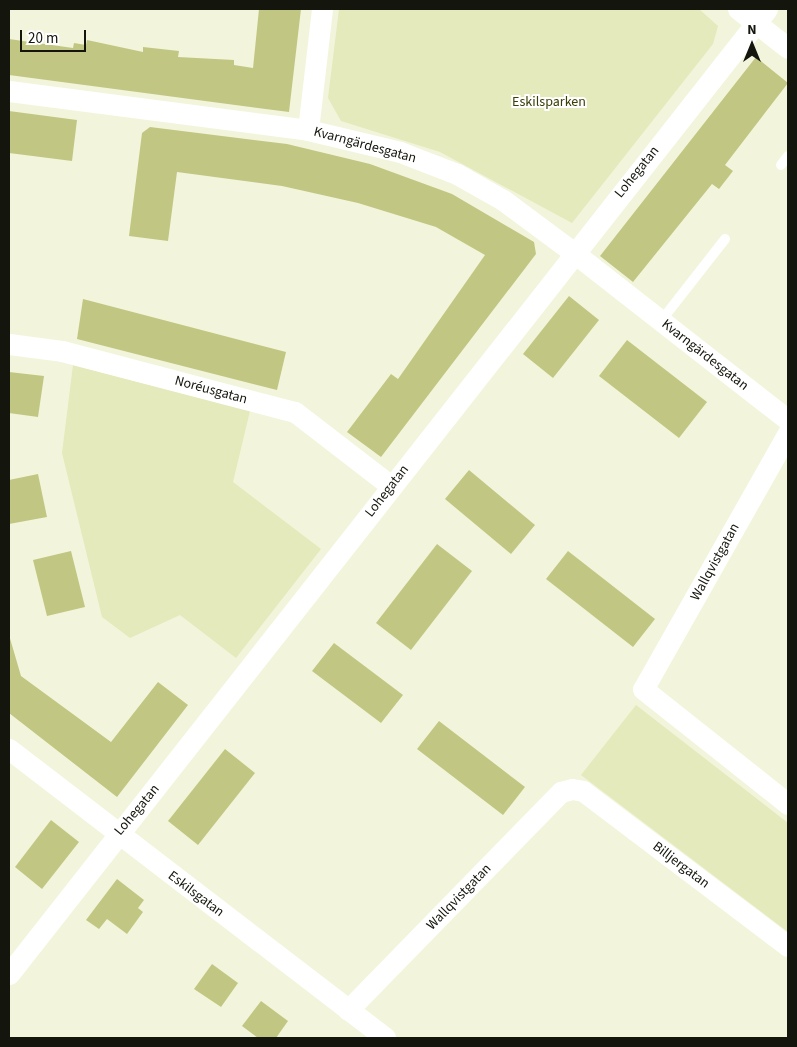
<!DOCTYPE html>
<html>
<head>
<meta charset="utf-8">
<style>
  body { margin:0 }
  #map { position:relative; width:797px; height:1047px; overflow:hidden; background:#f2f5db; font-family:"Source Sans 3",sans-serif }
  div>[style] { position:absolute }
  .green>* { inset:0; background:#e4eabb }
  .building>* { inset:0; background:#c1c782 }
  .lane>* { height:10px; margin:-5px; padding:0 5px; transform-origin:5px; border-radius:5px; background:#fff }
  .street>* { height:21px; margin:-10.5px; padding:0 10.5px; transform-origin:10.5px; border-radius:10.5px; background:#fff }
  span { translate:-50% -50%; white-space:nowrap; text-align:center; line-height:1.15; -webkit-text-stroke:4px #fff; paint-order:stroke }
  .park-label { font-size:14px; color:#3a3d05 }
  .street-label { font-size:14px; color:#14150c }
  .frame { position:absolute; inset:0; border:10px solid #14150c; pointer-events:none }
  .north { position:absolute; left:727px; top:20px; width:50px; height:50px; -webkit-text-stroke:4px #fff; paint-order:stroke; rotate:0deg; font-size:14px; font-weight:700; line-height:20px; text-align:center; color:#14150c }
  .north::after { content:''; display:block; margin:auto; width:18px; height:22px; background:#14150c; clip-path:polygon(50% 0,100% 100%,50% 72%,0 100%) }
  .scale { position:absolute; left:20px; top:30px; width:66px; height:22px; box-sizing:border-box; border:2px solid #14150c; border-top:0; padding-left:6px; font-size:15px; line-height:18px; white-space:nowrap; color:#14150c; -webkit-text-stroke:4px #fff; paint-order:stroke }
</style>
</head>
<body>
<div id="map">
  <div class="green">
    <i style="clip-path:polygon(339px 9px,699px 9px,718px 26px,713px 44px,572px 223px,440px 152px,341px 121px,328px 98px)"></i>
    <i style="clip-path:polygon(73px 365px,250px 411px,233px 482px,321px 549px,236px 658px,180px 615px,130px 638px,102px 617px,62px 453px)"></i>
    <i style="clip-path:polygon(636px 705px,788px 823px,788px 932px,581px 775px)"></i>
  </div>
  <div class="building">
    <i style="clip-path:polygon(259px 9px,301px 9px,289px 112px,9px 75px,9px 39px,73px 48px,74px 43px,86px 45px,87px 40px,143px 52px,143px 47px,179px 51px,178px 57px,234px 60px,234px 65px,253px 68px)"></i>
    <i style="clip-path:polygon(756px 57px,788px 83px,725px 165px,733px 171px,719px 189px,712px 184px,633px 282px,600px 256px)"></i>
    <i style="clip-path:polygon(9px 111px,77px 120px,72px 161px,9px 153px)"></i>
    <i style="clip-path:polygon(150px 127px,287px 144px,370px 164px,452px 194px,534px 242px,536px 254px,381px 457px,347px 432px,391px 374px,398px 379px,485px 255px,436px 227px,358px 203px,282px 186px,177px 172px,168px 241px,129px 236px,142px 133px)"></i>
    <i style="clip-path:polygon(569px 296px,599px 320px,553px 378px,523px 354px)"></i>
    <i style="clip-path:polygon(83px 299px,286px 352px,277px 390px,77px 339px)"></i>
    <i style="clip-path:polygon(627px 340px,707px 402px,679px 438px,599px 376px)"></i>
    <i style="clip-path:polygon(9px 372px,44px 376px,38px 417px,9px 413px)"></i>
    <i style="clip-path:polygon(469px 470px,535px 525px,511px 554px,445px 499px)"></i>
    <i style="clip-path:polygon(38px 474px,47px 517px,9px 524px,9px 480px)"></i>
    <i style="clip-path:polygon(437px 544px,472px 571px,411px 650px,376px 623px)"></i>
    <i style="clip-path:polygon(71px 551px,85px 607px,47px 616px,33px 560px)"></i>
    <i style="clip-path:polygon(568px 551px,655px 619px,633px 647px,546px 579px)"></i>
    <i style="clip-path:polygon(9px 635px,21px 676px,111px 742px,158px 682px,188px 705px,117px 797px,9px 713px)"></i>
    <i style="clip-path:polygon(334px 643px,403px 695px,381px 723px,312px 671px)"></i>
    <i style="clip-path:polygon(439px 721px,525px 787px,503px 815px,417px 749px)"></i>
    <i style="clip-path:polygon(225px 749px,255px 773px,198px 845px,168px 821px)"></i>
    <i style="clip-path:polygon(51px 820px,79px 842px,42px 889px,15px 867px)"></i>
    <i style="clip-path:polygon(117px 879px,144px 900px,138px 908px,143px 912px,127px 934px,107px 919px,99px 929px,86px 920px)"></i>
    <i style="clip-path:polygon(212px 964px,238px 983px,221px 1007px,194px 989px)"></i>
    <i style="clip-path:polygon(261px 1001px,288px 1021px,276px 1038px,258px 1038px,242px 1026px)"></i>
  </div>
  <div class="lane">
    <i style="left:781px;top:165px;width:11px;rotate:-52deg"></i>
    <i style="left:661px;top:321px;width:104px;rotate:-52deg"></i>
  </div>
  <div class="street">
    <i style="left:738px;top:9px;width:63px;rotate:38deg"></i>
    <i style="left:9px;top:91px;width:302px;rotate:7.4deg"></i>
    <i style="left:308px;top:130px;width:95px;rotate:13.4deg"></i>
    <i style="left:400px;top:152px;width:61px;rotate:21.1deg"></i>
    <i style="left:457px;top:174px;width:53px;rotate:29.5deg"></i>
    <i style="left:503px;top:200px;width:87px;rotate:36.6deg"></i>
    <i style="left:573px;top:252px;width:273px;rotate:38deg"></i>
    <i style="left:308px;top:130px;width:122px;rotate:-83.4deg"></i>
    <i style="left:9px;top:344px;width:53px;rotate:7.5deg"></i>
    <i style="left:62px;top:351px;width:241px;rotate:14.7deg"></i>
    <i style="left:295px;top:412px;width:121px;rotate:37.6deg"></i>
    <i style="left:788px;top:433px;width:294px;rotate:119.5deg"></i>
    <i style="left:643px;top:689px;width:185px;rotate:38.4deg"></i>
    <i style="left:9px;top:749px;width:474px;rotate:37.5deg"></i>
    <i style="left:9px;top:974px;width:1227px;rotate:-51.85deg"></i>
    <i style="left:348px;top:1010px;width:305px;rotate:-45.7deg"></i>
    <i style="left:561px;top:792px;width:11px;rotate:-15deg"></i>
    <i style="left:572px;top:789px;width:11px;rotate:10deg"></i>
    <i style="left:583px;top:791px;width:257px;rotate:37.1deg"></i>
  </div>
  <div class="park-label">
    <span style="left:549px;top:102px">Eskilsparken</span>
  </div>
  <div class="street-label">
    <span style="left:365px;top:145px;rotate:15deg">Kvarngärdesgatan</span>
    <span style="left:637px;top:172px;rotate:-51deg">Lohegatan</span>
    <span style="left:705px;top:355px;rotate:38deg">Kvarngärdesgatan</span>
    <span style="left:211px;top:390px;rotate:15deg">Noréusgatan</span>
    <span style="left:387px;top:491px;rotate:-52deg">Lohegatan</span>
    <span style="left:715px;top:562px;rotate:-61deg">Wallqvistgatan</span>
    <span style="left:137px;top:810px;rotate:-50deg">Lohegatan</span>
    <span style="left:681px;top:865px;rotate:37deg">Billjergatan</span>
    <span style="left:196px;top:894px;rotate:37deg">Eskilsgatan</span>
    <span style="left:459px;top:897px;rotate:-46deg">Wallqvistgatan</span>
  </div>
  <div class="frame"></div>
  <div class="north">N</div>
  <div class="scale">20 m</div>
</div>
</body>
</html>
